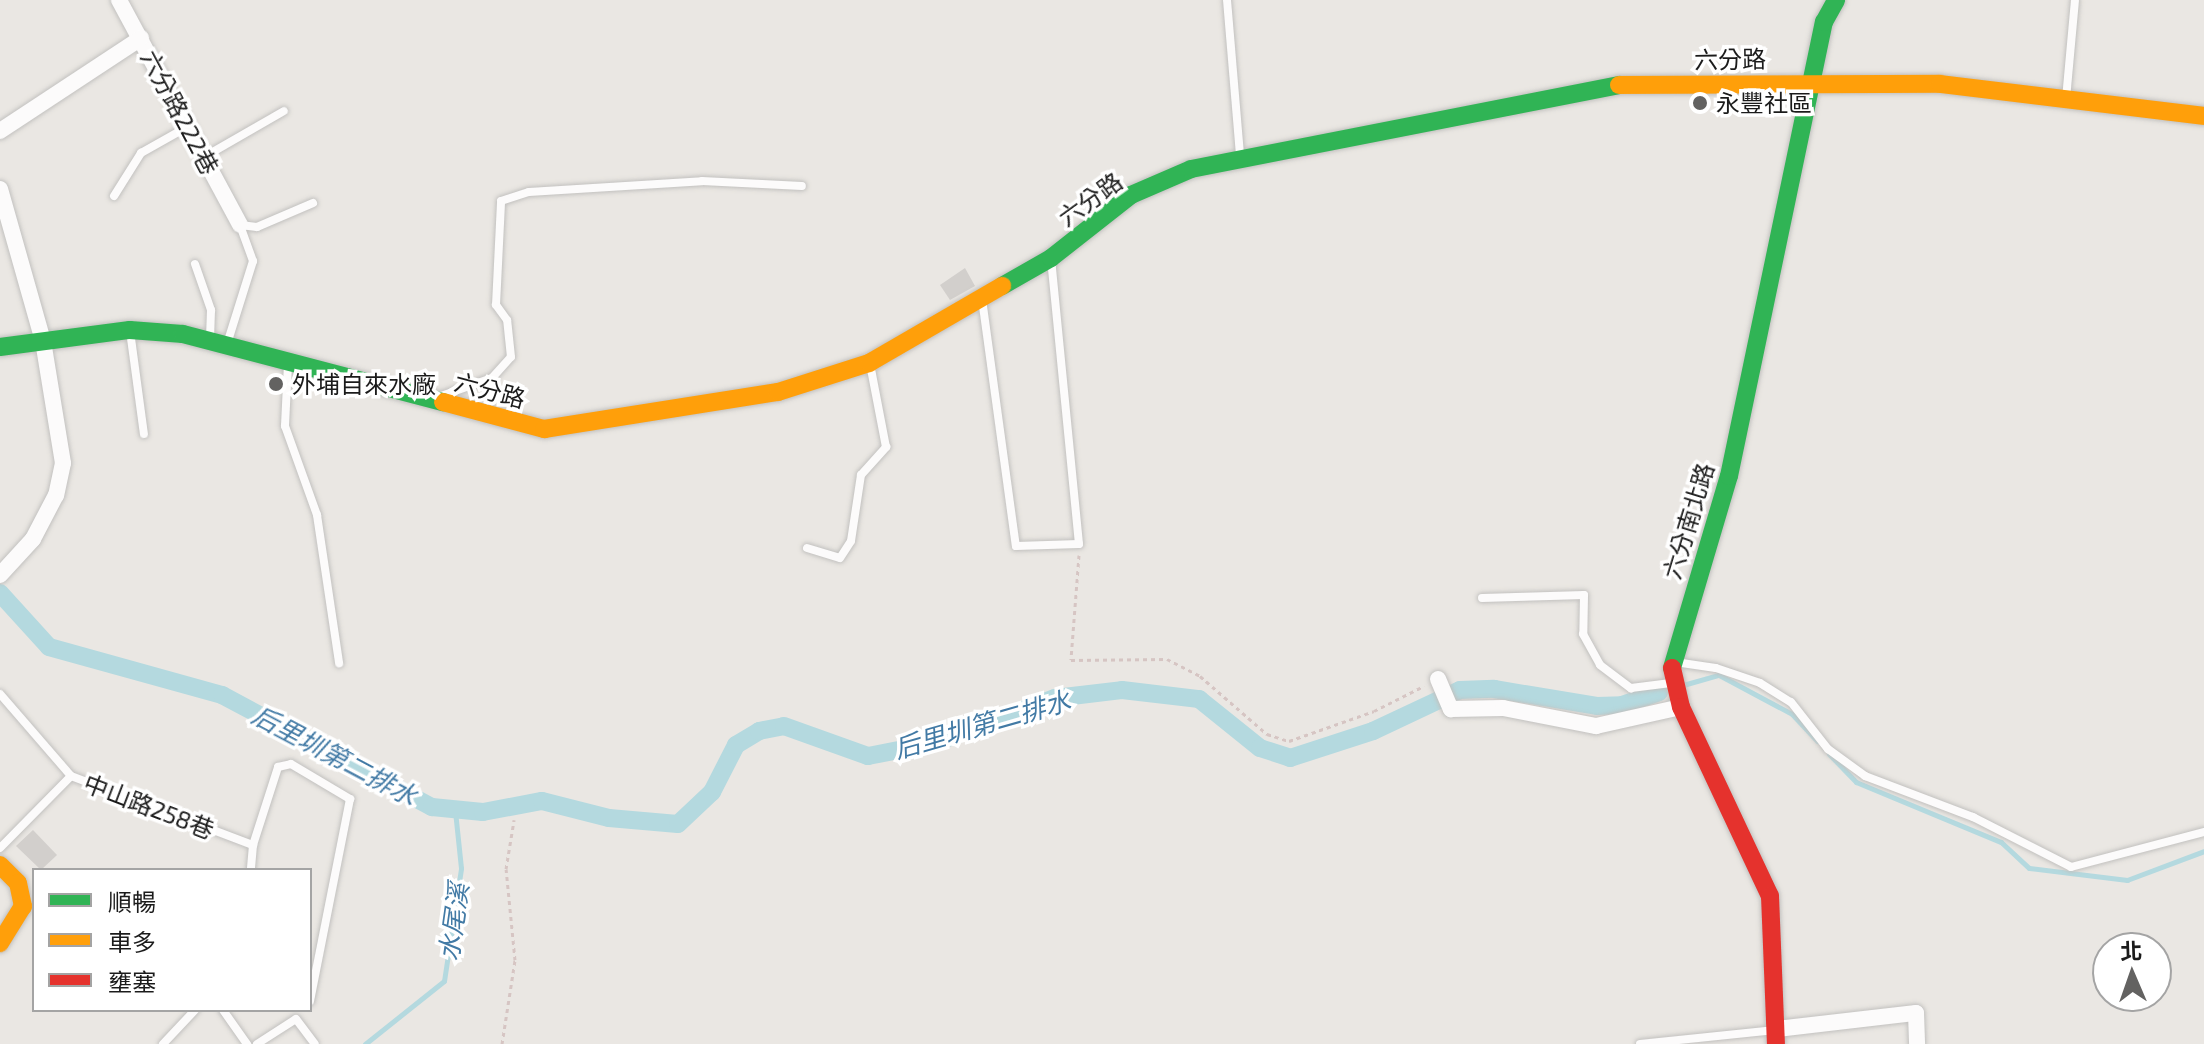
<!DOCTYPE html>
<html>
<head>
<meta charset="utf-8">
<style>
  body { margin:0 }
  #map { position:relative; width:2204px; height:1044px; overflow:hidden; background:#eae7e3; font-family:"Exo 2","Noto Sans TC",sans-serif }
  div>[style] { position:absolute }
  .stream>* { height:5px; margin:-2.5px; padding:0 2.5px; transform-origin:2.5px; border-radius:2.5px; background:#b4d9df }
  .canal>* { height:18px; margin:-9px; padding:0 9px; transform-origin:9px; border-radius:9px; background:#b4d9df }
  .building>* { inset:0; background:#d2cfcc }
  .path>* { height:3px; margin-top:-1.5px; transform-origin:0; background:repeating-linear-gradient(90deg,#d6c5c3 0 4px,transparent 0 8px) }
  .roads { filter:drop-shadow(0 0 2px #c2c1bf) drop-shadow(0 0 2px #c2c1bf) }
  .lane>* { height:8px; margin:-4px; padding:0 4px; transform-origin:4px; border-radius:4px; background:#fcfbfb }
  .street>* { height:16px; margin:-8px; padding:0 8px; transform-origin:8px; border-radius:8px; background:#fcfbfb }
  .fast>* { height:18px; margin:-9px; padding:0 9px; transform-origin:9px; border-radius:9px; background:#30b455 }
  .slow>* { height:18px; margin:-9px; padding:0 9px; transform-origin:9px; border-radius:9px; background:#ff9f0a }
  .jam>* { height:18px; margin:-9px; padding:0 9px; transform-origin:9px; border-radius:9px; background:#e5322d }
  .dots>* { width:22px; height:22px; translate:-50% -50%; box-sizing:border-box; border:4px solid #fff; border-radius:50% }
  span { translate:-50% -50%; white-space:nowrap; text-align:center; line-height:1.15; -webkit-text-stroke:7px #fff; paint-order:stroke }
  .street-label { font-size:24px; color:#1b1b1b }
  .poi-label { font-size:24px; color:#1b1b1b }
  .left { translate:0 -50%; text-align:left }
  .water-label { font-size:26px; color:#427aa5; font-style:italic }
  .legend { position:absolute; left:32px; top:868px; width:280px; height:144px; box-sizing:border-box; background:#fff; border:2px solid #a4a4a4; margin:0; padding:10px 14px; list-style:none; font-size:24px; color:#1b1b1b }
  .legend li { display:flex; align-items:center; gap:16px; height:40px }
  .legend b { width:40px; border:2px solid #a4a4a4 }
  .north { position:absolute; left:2092px; top:932px; width:80px; height:80px; box-sizing:border-box; background:#fff; border:2px solid #a4a4a4; border-radius:50%; rotate:358deg; font-size:22px; font-weight:700; line-height:32px; text-align:center; color:#1b1b1b }
  .north::after { content:''; display:block; margin:auto; width:28px; height:36px; background:#636261; clip-path:polygon(50% 0,100% 100%,50% 72%,0 100%) }
</style>
</head>
<body>
<div id="map">
  <div class="stream">
    <i style="left:1683px;top:685px;width:37px;rotate:-16deg"></i>
    <i style="left:1719px;top:675px;width:83px;rotate:28.1deg"></i>
    <i style="left:1792px;top:714px;width:37px;rotate:47deg"></i>
    <i style="left:1829px;top:754px;width:39px;rotate:46deg"></i>
    <i style="left:1856px;top:782px;width:157px;rotate:22.5deg"></i>
    <i style="left:2001px;top:842px;width:38px;rotate:43deg"></i>
    <i style="left:2029px;top:868px;width:99px;rotate:7deg"></i>
    <i style="left:2127px;top:880px;width:82px;rotate:-20.6deg"></i>
    <i style="left:365px;top:1044px;width:101px;rotate:-38.6deg"></i>
    <i style="left:444px;top:981px;width:114px;rotate:-81.4deg"></i>
    <i style="left:461px;top:868px;width:57px;rotate:-96deg"></i>
  </div>
  <div class="canal">
    <i style="left:0;top:593px;width:73px;rotate:47.8deg"></i>
    <i style="left:49px;top:647px;width:180px;rotate:15.5deg"></i>
    <i style="left:222px;top:695px;width:238px;rotate:28.1deg"></i>
    <i style="left:432px;top:807px;width:51px;rotate:5.6deg"></i>
    <i style="left:483px;top:812px;width:60px;rotate:-10.6deg"></i>
    <i style="left:542px;top:801px;width:69px;rotate:14.2deg"></i>
    <i style="left:609px;top:818px;width:69px;rotate:5deg"></i>
    <i style="left:678px;top:824px;width:47px;rotate:-43.3deg"></i>
    <i style="left:712px;top:792px;width:53px;rotate:-62.9deg"></i>
    <i style="left:736px;top:745px;width:27px;rotate:-31deg"></i>
    <i style="left:759px;top:731px;width:25px;rotate:-11deg"></i>
    <i style="left:784px;top:726px;width:89px;rotate:19.7deg"></i>
    <i style="left:868px;top:756px;width:67px;rotate:-11.1deg"></i>
    <i style="left:934px;top:743px;width:129px;rotate:-20.4deg"></i>
    <i style="left:1055px;top:698px;width:67px;rotate:-6.8deg"></i>
    <i style="left:1122px;top:690px;width:78px;rotate:6.7deg"></i>
    <i style="left:1199px;top:699px;width:78px;rotate:38.8deg"></i>
    <i style="left:1260px;top:748px;width:32px;rotate:18deg"></i>
    <i style="left:1290px;top:758px;width:87px;rotate:-18deg"></i>
    <i style="left:1373px;top:731px;width:96px;rotate:-25.2deg"></i>
    <i style="left:1460px;top:690px;width:34px;rotate:-2deg"></i>
    <i style="left:1494px;top:689px;width:104px;rotate:9.4deg"></i>
    <i style="left:1597px;top:706px;width:25px;rotate:-2deg"></i>
    <i style="left:1622px;top:705px;width:39px;rotate:-19deg"></i>
  </div>
  <div class="building">
    <i style="clip-path:polygon(965px 268px,975px 286px,950px 300px,940px 285px)"></i>
    <i style="clip-path:polygon(33px 830px,57px 855px,41px 870px,16px 846px)"></i>
  </div>
  <div class="path">
    <i style="left:1079px;top:555px;width:105px;rotate:94.4deg"></i>
    <i style="left:1071px;top:660px;width:96px;rotate:-0.6deg"></i>
    <i style="left:1167px;top:659px;width:37px;rotate:27deg"></i>
    <i style="left:1200px;top:676px;width:89px;rotate:40.9deg"></i>
    <i style="left:1267px;top:734px;width:23px;rotate:18deg"></i>
    <i style="left:1289px;top:741px;width:90px;rotate:-19.4deg"></i>
    <i style="left:1374px;top:711px;width:56px;rotate:-26.6deg"></i>
    <i style="left:502px;top:1044px;width:85px;rotate:-81.2deg"></i>
    <i style="left:515px;top:960px;width:91px;rotate:-95.6deg"></i>
    <i style="left:506px;top:869px;width:50px;rotate:-80.7deg"></i>
  </div>
  <div class="roads">
    <div class="lane">
      <i style="left:1227px;top:0;width:157px;rotate:85.2deg"></i>
      <i style="left:2066px;top:99px;width:99px;rotate:-84.8deg"></i>
      <i style="left:204px;top:157px;width:92px;rotate:-29.9deg"></i>
      <i style="left:114px;top:196px;width:51px;rotate:-57.9deg"></i>
      <i style="left:141px;top:153px;width:53px;rotate:-29.5deg"></i>
      <i style="left:195px;top:264px;width:49px;rotate:70.8deg"></i>
      <i style="left:211px;top:310px;width:29px;rotate:92deg"></i>
      <i style="left:982px;top:299px;width:249px;rotate:82.2deg"></i>
      <i style="left:1016px;top:546px;width:63px;rotate:-1.8deg"></i>
      <i style="left:1079px;top:544px;width:286px;rotate:-95.6deg"></i>
      <i style="left:130px;top:331px;width:104px;rotate:82.3deg"></i>
      <i style="left:227px;top:344px;width:87px;rotate:-72.6deg"></i>
      <i style="left:253px;top:261px;width:38px;rotate:-110deg"></i>
      <i style="left:240px;top:225px;width:17px;rotate:7deg"></i>
      <i style="left:257px;top:227px;width:61px;rotate:-23.2deg"></i>
      <i style="left:288px;top:364px;width:62px;rotate:92.8deg"></i>
      <i style="left:285px;top:426px;width:95px;rotate:70.2deg"></i>
      <i style="left:317px;top:515px;width:150px;rotate:81.5deg"></i>
      <i style="left:441px;top:396px;width:54px;rotate:-19.4deg"></i>
      <i style="left:492px;top:378px;width:28px;rotate:-48deg"></i>
      <i style="left:511px;top:357px;width:37px;rotate:-96deg"></i>
      <i style="left:507px;top:320px;width:19px;rotate:-126deg"></i>
      <i style="left:496px;top:305px;width:104px;rotate:-87.2deg"></i>
      <i style="left:501px;top:201px;width:29px;rotate:-18deg"></i>
      <i style="left:529px;top:192px;width:173px;rotate:-3.6deg"></i>
      <i style="left:702px;top:181px;width:100px;rotate:2.9deg"></i>
      <i style="left:807px;top:548px;width:34px;rotate:17deg"></i>
      <i style="left:840px;top:558px;width:20px;rotate:-57deg"></i>
      <i style="left:851px;top:541px;width:67px;rotate:-81.4deg"></i>
      <i style="left:861px;top:475px;width:38px;rotate:-48deg"></i>
      <i style="left:886px;top:447px;width:85px;rotate:-100.9deg"></i>
      <i style="left:1482px;top:598px;width:102px;rotate:-1.7deg"></i>
      <i style="left:1584px;top:595px;width:39px;rotate:91deg"></i>
      <i style="left:1583px;top:634px;width:35px;rotate:61deg"></i>
      <i style="left:1600px;top:665px;width:39px;rotate:37deg"></i>
      <i style="left:1631px;top:688px;width:40px;rotate:-7.1deg"></i>
      <i style="left:1675px;top:662px;width:41px;rotate:8.3deg"></i>
      <i style="left:1716px;top:668px;width:46px;rotate:18.8deg"></i>
      <i style="left:1760px;top:683px;width:36px;rotate:32deg"></i>
      <i style="left:1791px;top:702px;width:60px;rotate:51.8deg"></i>
      <i style="left:1828px;top:749px;width:46px;rotate:36.1deg"></i>
      <i style="left:1865px;top:776px;width:116px;rotate:20.8deg"></i>
      <i style="left:1973px;top:817px;width:110px;rotate:27deg"></i>
      <i style="left:2071px;top:867px;width:138px;rotate:-14.7deg"></i>
      <i style="left:0;top:694px;width:108px;rotate:49.1deg"></i>
      <i style="left:71px;top:776px;width:195px;rotate:20.8deg"></i>
      <i style="left:253px;top:845px;width:25px;rotate:95deg"></i>
      <i style="left:253px;top:845px;width:82px;rotate:-72.2deg"></i>
      <i style="left:278px;top:767px;width:13px;rotate:-13deg"></i>
      <i style="left:291px;top:764px;width:69px;rotate:30.7deg"></i>
      <i style="left:350px;top:799px;width:206px;rotate:101.2deg"></i>
      <i style="left:0;top:848px;width:101px;rotate:-45.4deg"></i>
      <i style="left:223px;top:1010px;width:42px;rotate:54.8deg"></i>
      <i style="left:163px;top:1044px;width:47px;rotate:-46.7deg"></i>
      <i style="left:257px;top:1044px;width:46px;rotate:-32.7deg"></i>
      <i style="left:296px;top:1019px;width:31px;rotate:53deg"></i>
      <i style="left:1640px;top:1044px;width:136px;rotate:-5.9deg"></i>
    </div>
    <div class="street">
      <i style="left:119px;top:0;width:255px;rotate:61.7deg"></i>
      <i style="left:0;top:131px;width:169px;rotate:-33.4deg"></i>
      <i style="left:0;top:189px;width:158px;rotate:74.2deg"></i>
      <i style="left:43px;top:341px;width:124px;rotate:80.7deg"></i>
      <i style="left:63px;top:463px;width:33px;rotate:102deg"></i>
      <i style="left:56px;top:495px;width:50px;rotate:117.6deg"></i>
      <i style="left:33px;top:539px;width:49px;rotate:132.5deg"></i>
      <i style="left:1438px;top:679px;width:33px;rotate:67deg"></i>
      <i style="left:1451px;top:709px;width:52px;rotate:-1.1deg"></i>
      <i style="left:1503px;top:708px;width:95px;rotate:11deg"></i>
      <i style="left:1596px;top:726px;width:87px;rotate:-12.6deg"></i>
      <i style="left:1777px;top:1029px;width:140px;rotate:-6.6deg"></i>
      <i style="left:1916px;top:1013px;width:31px;rotate:88deg"></i>
    </div>
    <div class="fast">
      <i style="left:1002px;top:286px;width:56px;rotate:-29.7deg"></i>
      <i style="left:1051px;top:258px;width:102px;rotate:-38.2deg"></i>
      <i style="left:1131px;top:195px;width:65px;rotate:-23.4deg"></i>
      <i style="left:1191px;top:169px;width:436px;rotate:-11.1deg"></i>
      <i style="left:0;top:347px;width:131px;rotate:-7.5deg"></i>
      <i style="left:130px;top:330px;width:53px;rotate:4.3deg"></i>
      <i style="left:183px;top:334px;width:269px;rotate:14.7deg"></i>
      <i style="left:1672px;top:668px;width:200px;rotate:-73.5deg"></i>
      <i style="left:1729px;top:476px;width:464px;rotate:-78.2deg"></i>
      <i style="left:1824px;top:22px;width:25px;rotate:-61deg"></i>
    </div>
    <div class="slow">
      <i style="left:1619px;top:85px;width:321px;rotate:-0.2deg"></i>
      <i style="left:1940px;top:84px;width:266px;rotate:6.9deg"></i>
      <i style="left:443px;top:402px;width:105px;rotate:15deg"></i>
      <i style="left:544px;top:429px;width:237px;rotate:-9deg"></i>
      <i style="left:778px;top:392px;width:96px;rotate:-17.7deg"></i>
      <i style="left:869px;top:363px;width:154px;rotate:-30.1deg"></i>
      <i style="left:0;top:865px;width:25px;rotate:45deg"></i>
      <i style="left:18px;top:883px;width:24px;rotate:78deg"></i>
      <i style="left:23px;top:906px;width:44px;rotate:121.9deg"></i>
    </div>
    <div class="jam">
      <i style="left:1672px;top:668px;width:40px;rotate:77deg"></i>
      <i style="left:1681px;top:707px;width:209px;rotate:64.8deg"></i>
      <i style="left:1770px;top:896px;width:148px;rotate:87.7deg"></i>
    </div>
  </div>
  <div class="dots">
    <i style="left:1700px;top:103px;background:#636261"></i>
    <i style="left:276px;top:384px;background:#636261"></i>
  </div>
  <div class="street-label">
    <span style="left:1730px;top:59px;rotate:-1deg">六分路</span>
    <span style="left:180px;top:112px;rotate:62deg">六分路222巷</span>
    <span style="left:1090px;top:199px;rotate:-36deg">六分路</span>
    <span style="left:490px;top:390px;rotate:15deg">六分路</span>
    <span style="left:1688px;top:521px;rotate:-73deg">六分南北路</span>
    <span style="left:149px;top:806px;rotate:21deg">中山路258巷</span>
  </div>
  <div class="poi-label">
    <span class="left" style="left:1716px;top:103px">永豐社區</span>
    <span class="left" style="left:292px;top:384px">外埔自來水廠</span>
  </div>
  <div class="water-label">
    <span style="left:982px;top:724px;rotate:-16deg">后里圳第二排水</span>
    <span style="left:335px;top:755px;rotate:28deg">后里圳第二排水</span>
    <span style="left:453px;top:922px;rotate:-82deg">水尾溪</span>
  </div>
  <ul class="legend">
  <li><b style="height:10px;background:#30b455"></b>順暢</li>
  <li><b style="height:10px;background:#ff9f0a"></b>車多</li>
  <li><b style="height:10px;background:#e5322d"></b>壅塞</li>
  </ul>
  <div class="north">北</div>
</div>
</body>
</html>
